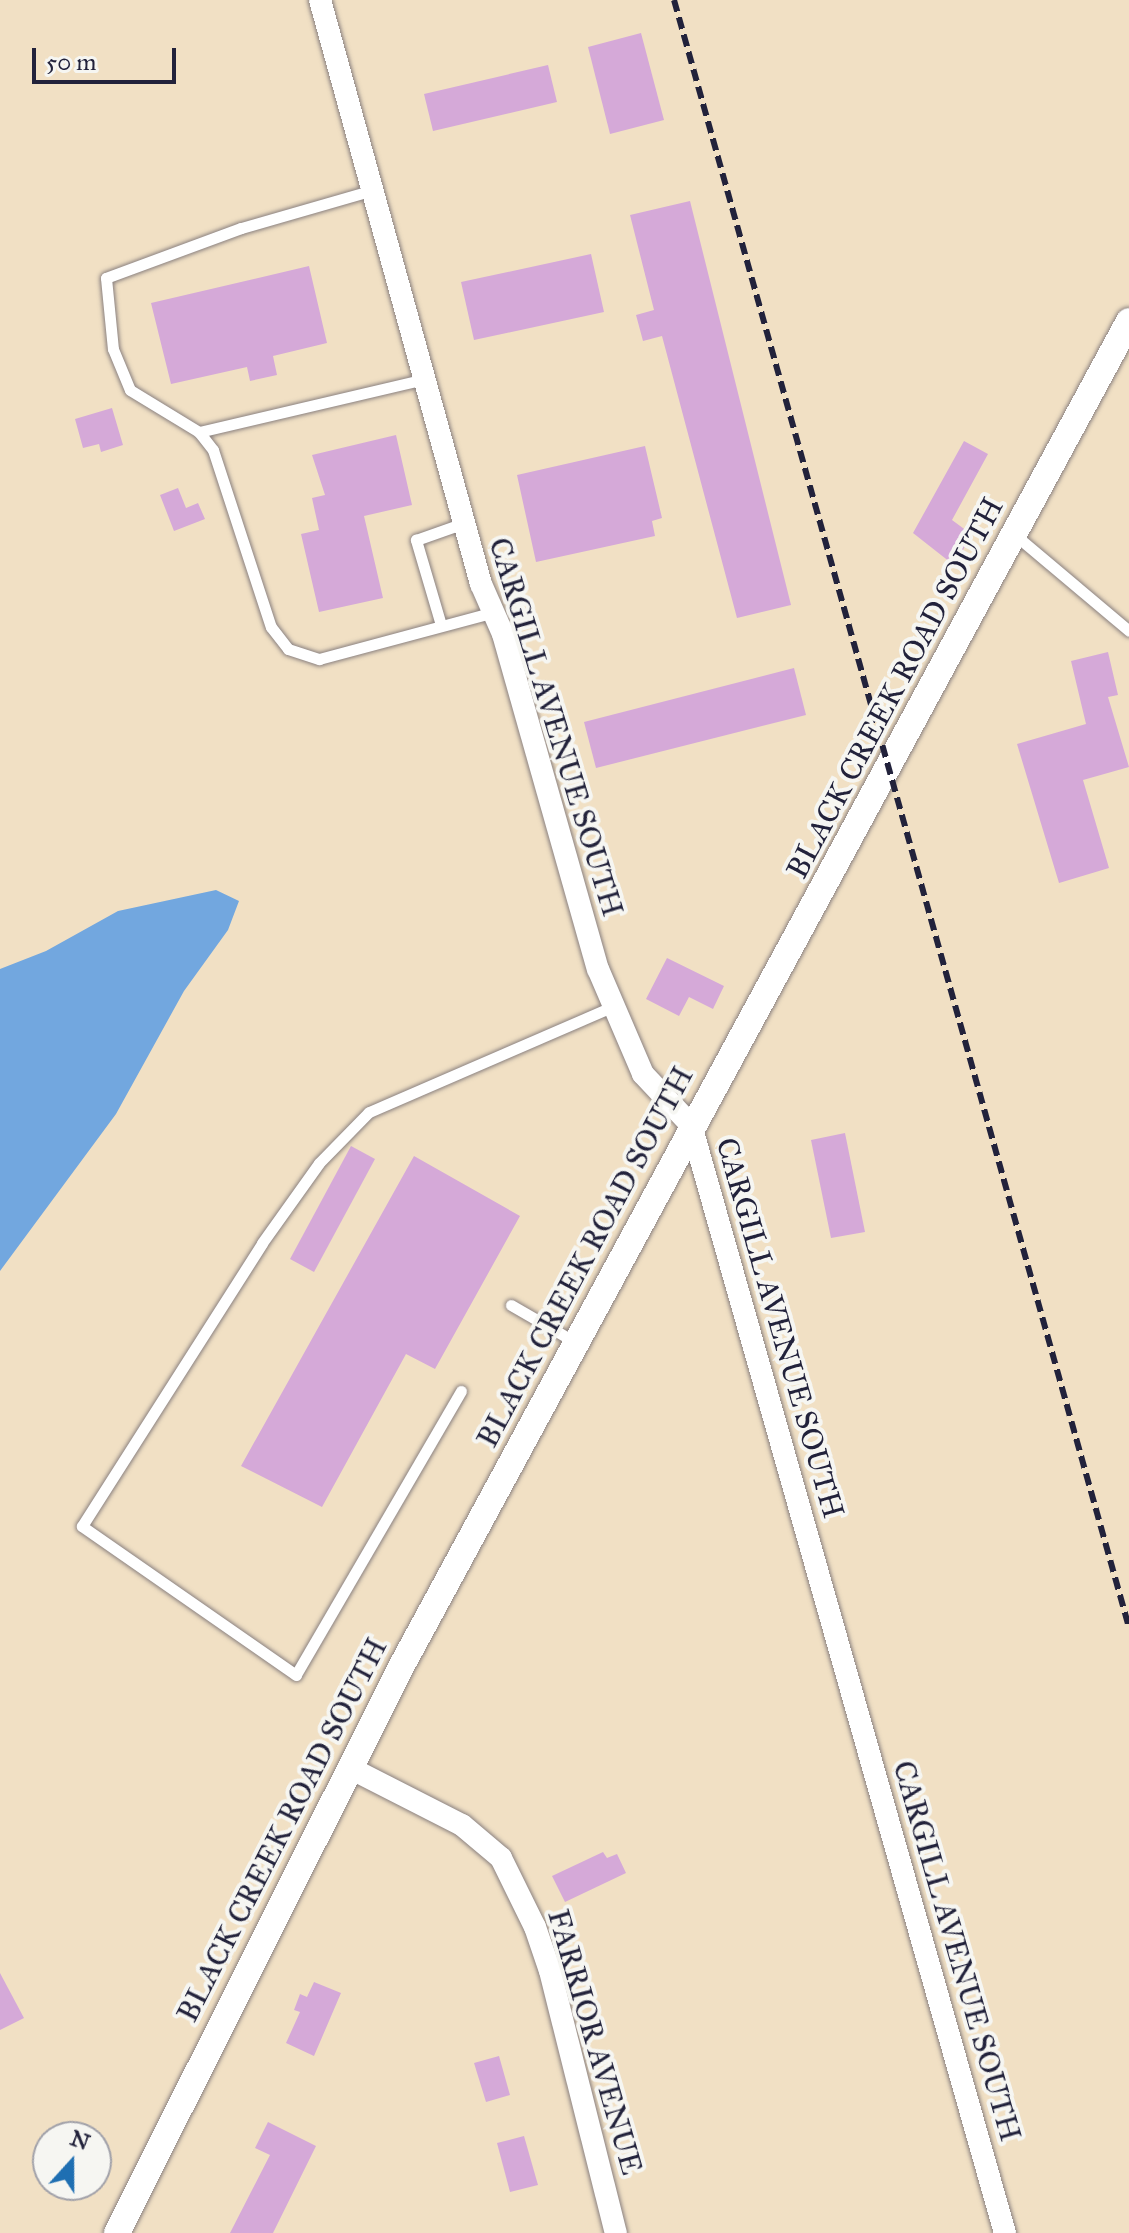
<!DOCTYPE html>
<html>
<head>
<meta charset="utf-8">
<style>
  body { margin:0 }
  #map { position:relative; width:1129px; height:2233px; overflow:hidden; background:#f1e0c4; font-family:"IM FELL Great Primer",serif }
  div>[style] { position:absolute }
  .water>* { inset:0; background:#72a7df }
  .building>* { inset:0; background:#d5a9d8 }
  .roads { filter:drop-shadow(0 0 2px #8a8180) drop-shadow(0 0 2px #8a8180) }
  .service>* { height:11px; margin:-5.5px; padding:0 5.5px; transform-origin:5.5px; border-radius:5.5px; background:#fff }
  .minor>* { height:22px; margin:-11px; padding:0 11px; transform-origin:11px; border-radius:11px; background:#fff }
  .tertiary>* { height:26px; margin:-13px; padding:0 13px; transform-origin:13px; border-radius:13px; background:#fff }
  .rail>* { height:6px; margin-top:-3px; transform-origin:0; background:repeating-linear-gradient(90deg,#22223b 0 12px,transparent 0 18px) }
  span { translate:-50% -50%; white-space:nowrap; text-align:center; line-height:1.15; -webkit-text-stroke:8px #f6f6f2; paint-order:stroke }
  .street-label { font-size:30px; color:#22223b }
  .north { position:absolute; left:32px; top:2121px; width:80px; height:80px; box-sizing:border-box; background:#f6f6f2; border:2px solid #a1a1a9; border-radius:50%; rotate:21deg; font-size:22px; font-weight:700; line-height:32px; text-align:center; color:#22223b }
  .north::after { content:''; display:block; margin:auto; width:28px; height:36px; background:#1f6fb2; clip-path:polygon(50% 0,100% 100%,50% 72%,0 100%) }
  .scale { position:absolute; left:32px; top:48px; width:144px; height:36px; box-sizing:border-box; border:4px solid #22223b; border-top:0; padding-left:10px; font-size:24px; line-height:28px; white-space:nowrap; color:#22223b; -webkit-text-stroke:6px #f6f6f2; paint-order:stroke }
</style>
</head>
<body>
<div id="map">
  <div class="water">
    <i style="clip-path:polygon(216px 890px,239px 901px,228px 930px,184px 991px,116px 1114px,0 1271px,0 969px,46px 951px,118px 911px)"></i>
  </div>
  <div class="building">
    <i style="clip-path:polygon(641px 33px,664px 120px,610px 134px,588px 47px)"></i>
    <i style="clip-path:polygon(548px 65px,557px 102px,433px 131px,424px 94px)"></i>
    <i style="clip-path:polygon(690px 201px,791px 605px,737px 618px,662px 336px,643px 341px,636px 315px,654px 310px,630px 215px)"></i>
    <i style="clip-path:polygon(591px 254px,604px 312px,474px 340px,461px 282px)"></i>
    <i style="clip-path:polygon(309px 266px,327px 343px,273px 356px,277px 375px,250px 381px,247px 367px,171px 384px,151px 303px)"></i>
    <i style="clip-path:polygon(112px 408px,123px 445px,101px 452px,99px 444px,83px 448px,75px 419px)"></i>
    <i style="clip-path:polygon(396px 435px,412px 505px,364px 516px,383px 598px,319px 612px,301px 534px,319px 530px,312px 498px,325px 495px,312px 455px)"></i>
    <i style="clip-path:polygon(964px 441px,988px 454px,952px 520px,971px 534px,955px 566px,913px 533px)"></i>
    <i style="clip-path:polygon(645px 446px,662px 518px,652px 521px,655px 536px,536px 562px,517px 475px)"></i>
    <i style="clip-path:polygon(178px 488px,186px 508px,198px 503px,205px 519px,174px 531px,160px 495px)"></i>
    <i style="clip-path:polygon(1108px 652px,1118px 695px,1108px 697px,1129px 767px,1083px 780px,1109px 868px,1059px 883px,1017px 744px,1086px 724px,1071px 661px)"></i>
    <i style="clip-path:polygon(794px 668px,806px 715px,596px 768px,584px 722px)"></i>
    <i style="clip-path:polygon(667px 958px,724px 986px,713px 1009px,689px 997px,679px 1016px,646px 999px)"></i>
    <i style="clip-path:polygon(845px 1133px,865px 1232px,831px 1238px,811px 1140px)"></i>
    <i style="clip-path:polygon(351px 1146px,375px 1159px,314px 1272px,290px 1259px)"></i>
    <i style="clip-path:polygon(414px 1156px,520px 1216px,435px 1369px,406px 1354px,322px 1507px,241px 1466px)"></i>
    <i style="clip-path:polygon(603px 1852px,607px 1858px,617px 1854px,626px 1873px,565px 1902px,552px 1876px)"></i>
    <i style="clip-path:polygon(0 1973px,24px 2018px,0 2030px)"></i>
    <i style="clip-path:polygon(314px 1982px,341px 1993px,314px 2056px,286px 2043px,300px 2012px,294px 2010px,300px 1994px,307px 1997px)"></i>
    <i style="clip-path:polygon(499px 2056px,510px 2095px,486px 2102px,474px 2063px)"></i>
    <i style="clip-path:polygon(268px 2122px,316px 2146px,273px 2233px,230px 2233px,270px 2155px,255px 2148px)"></i>
    <i style="clip-path:polygon(524px 2136px,538px 2185px,510px 2192px,497px 2143px)"></i>
  </div>
  <div class="roads">
    <div class="service">
      <i style="left:373px;top:190px;width:137px;rotate:163.9deg"></i>
      <i style="left:241px;top:228px;width:144px;rotate:159.7deg"></i>
      <i style="left:106px;top:278px;width:71px;rotate:84.4deg"></i>
      <i style="left:113px;top:349px;width:44px;rotate:67.5deg"></i>
      <i style="left:130px;top:390px;width:81px;rotate:31.3deg"></i>
      <i style="left:199px;top:432px;width:23px;rotate:52deg"></i>
      <i style="left:213px;top:450px;width:186px;rotate:71.9deg"></i>
      <i style="left:271px;top:627px;width:28px;rotate:52deg"></i>
      <i style="left:288px;top:649px;width:33px;rotate:18deg"></i>
      <i style="left:319px;top:659px;width:181px;rotate:-15deg"></i>
      <i style="left:199px;top:432px;width:232px;rotate:-13.2deg"></i>
      <i style="left:1014px;top:534px;width:150px;rotate:40.1deg"></i>
      <i style="left:441px;top:625px;width:89px;rotate:-106.4deg"></i>
      <i style="left:416px;top:540px;width:51px;rotate:-19.5deg"></i>
      <i style="left:511px;top:1305px;width:74px;rotate:30deg"></i>
      <i style="left:461px;top:1391px;width:328px;rotate:120.2deg"></i>
      <i style="left:296px;top:1675px;width:261px;rotate:-145.2deg"></i>
      <i style="left:82px;top:1526px;width:335px;rotate:-57.5deg"></i>
      <i style="left:262px;top:1243px;width:98px;rotate:-54.5deg"></i>
      <i style="left:319px;top:1163px;width:71px;rotate:-45.6deg"></i>
      <i style="left:369px;top:1112px;width:267px;rotate:-23.4deg"></i>
    </div>
    <div class="minor">
      <i style="left:320px;top:0;width:606px;rotate:74.59deg"></i>
      <i style="left:481px;top:584px;width:55px;rotate:66.3deg"></i>
      <i style="left:503px;top:634px;width:348px;rotate:74.2deg"></i>
      <i style="left:598px;top:969px;width:114px;rotate:66.8deg"></i>
      <i style="left:643px;top:1074px;width:70px;rotate:46.7deg"></i>
      <i style="left:691px;top:1125px;width:1152px;rotate:74.18deg"></i>
      <i style="left:350px;top:1768px;width:126px;rotate:27deg"></i>
      <i style="left:462px;top:1825px;width:51px;rotate:40.2deg"></i>
      <i style="left:501px;top:1858px;width:77px;rotate:63.8deg"></i>
      <i style="left:535px;top:1927px;width:46px;rotate:71.2deg"></i>
      <i style="left:550px;top:1971px;width:270px;rotate:75.9deg"></i>
    </div>
    <div class="tertiary">
      <i style="left:117px;top:2233px;width:633px;rotate:-63.35deg"></i>
      <i style="left:401px;top:1667px;width:1530px;rotate:-61.59deg"></i>
    </div>
  </div>
  <div class="rail">
    <i style="left:674px;top:0;width:1689px;rotate:74.38deg"></i>
  </div>
  <div class="street-label">
    <span style="left:895px;top:688px;rotate:-62deg">BLACK CREEK ROAD SOUTH</span>
    <span style="left:556px;top:727px;rotate:73deg">CARGILL AVENUE SOUTH</span>
    <span style="left:585px;top:1257px;rotate:-62deg">BLACK CREEK ROAD SOUTH</span>
    <span style="left:780px;top:1328px;rotate:74deg">CARGILL AVENUE SOUTH</span>
    <span style="left:282px;top:1830px;rotate:-63deg">BLACK CREEK ROAD SOUTH</span>
    <span style="left:957px;top:1951px;rotate:74deg">CARGILL AVENUE SOUTH</span>
    <span style="left:595px;top:2042px;rotate:74deg">FARRIOR AVENUE</span>
  </div>
  <div class="north">N</div>
  <div class="scale">50 m</div>
</div>
</body>
</html>
